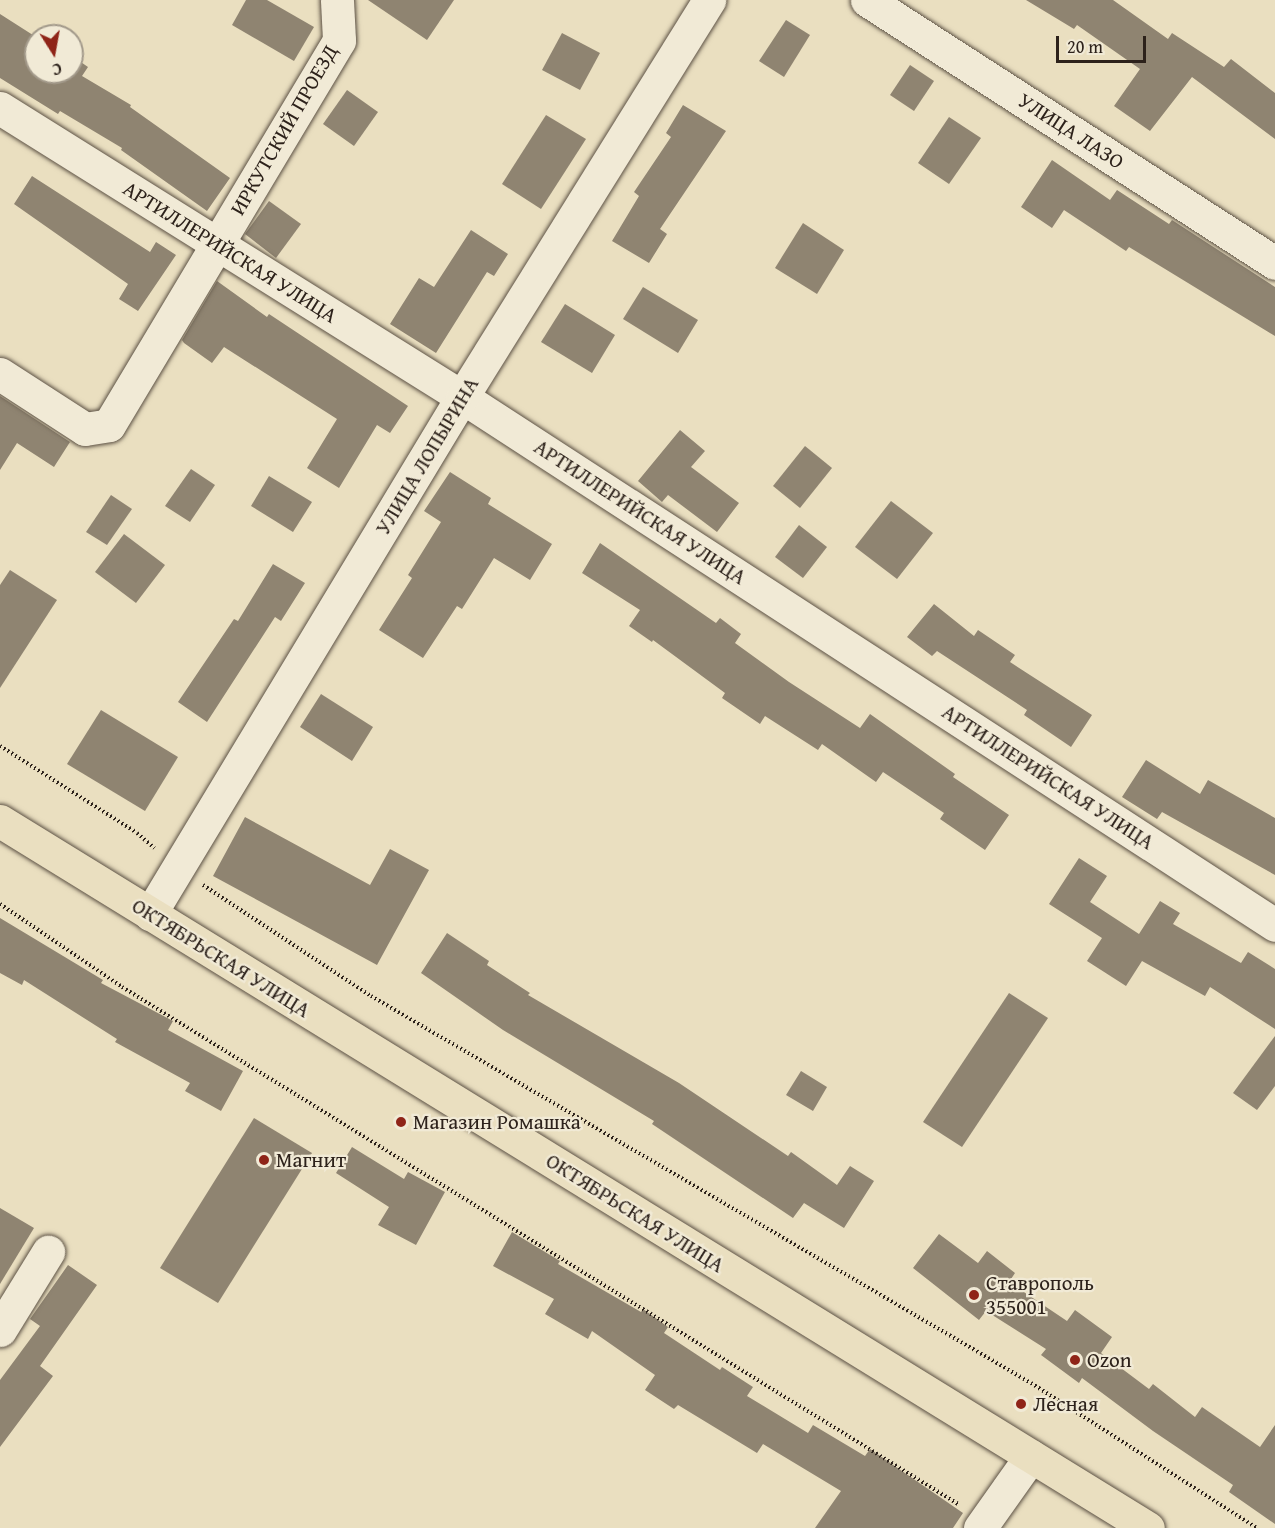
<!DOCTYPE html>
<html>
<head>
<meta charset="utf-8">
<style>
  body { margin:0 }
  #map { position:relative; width:1275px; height:1528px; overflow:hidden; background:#eadfc0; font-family:"Gentium Book Plus",serif }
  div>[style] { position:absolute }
  .building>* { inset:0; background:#8f8471 }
  .path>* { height:4px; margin-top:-2px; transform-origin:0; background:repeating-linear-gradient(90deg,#2d221b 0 1.5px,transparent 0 4.5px) }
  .roads { filter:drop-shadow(0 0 2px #5c5144) drop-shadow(0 0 2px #5c5144) }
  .minor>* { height:33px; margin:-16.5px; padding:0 16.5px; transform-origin:16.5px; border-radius:16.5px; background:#f1ead6 }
  .major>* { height:33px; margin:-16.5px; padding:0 16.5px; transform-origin:16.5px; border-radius:16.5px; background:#eadfc0 }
  .dots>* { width:16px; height:16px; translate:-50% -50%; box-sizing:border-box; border:3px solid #f1ead6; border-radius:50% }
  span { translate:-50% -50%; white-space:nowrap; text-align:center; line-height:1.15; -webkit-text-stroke:4.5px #f1ead6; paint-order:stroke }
  .street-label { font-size:21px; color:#2d221b }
  .poi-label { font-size:21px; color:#2d221b }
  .left { translate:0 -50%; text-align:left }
  .north { position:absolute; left:24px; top:24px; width:60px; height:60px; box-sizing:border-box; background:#f1ead6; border:2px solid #a39a8b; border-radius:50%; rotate:169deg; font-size:16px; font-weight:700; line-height:24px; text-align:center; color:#2d221b }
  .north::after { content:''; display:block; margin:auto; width:21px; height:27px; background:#8f2418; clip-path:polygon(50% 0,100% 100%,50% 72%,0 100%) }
  .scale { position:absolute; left:1056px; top:36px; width:90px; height:27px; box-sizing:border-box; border:3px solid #2d221b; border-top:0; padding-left:8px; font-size:18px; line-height:21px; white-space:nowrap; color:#2d221b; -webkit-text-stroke:4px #f1ead6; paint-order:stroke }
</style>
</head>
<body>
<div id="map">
  <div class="building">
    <i style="clip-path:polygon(246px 0,267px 0,314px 27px,294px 61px,232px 25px)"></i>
    <i style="clip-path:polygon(368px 0,454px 0,427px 40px)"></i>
    <i style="clip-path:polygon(1026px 0,1113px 0,1168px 39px,1172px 33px,1224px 67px,1231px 59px,1275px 93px,1275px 139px,1192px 77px,1150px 131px,1114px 106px,1140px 69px,1077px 25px,1074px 29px)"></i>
    <i style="clip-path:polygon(0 14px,36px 37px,36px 72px,72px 72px,72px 56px,88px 67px,82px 76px,131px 105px,130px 107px,230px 178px,207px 211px,121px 150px,122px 148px,60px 111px,58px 114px,0 78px)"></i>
    <i style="clip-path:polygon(786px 20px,810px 35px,784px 77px,759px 61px)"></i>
    <i style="clip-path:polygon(562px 33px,600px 53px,580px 90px,542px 70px)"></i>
    <i style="clip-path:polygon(910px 65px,934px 81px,914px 111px,890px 95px)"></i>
    <i style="clip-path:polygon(347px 90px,378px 112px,354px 146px,323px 124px)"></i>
    <i style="clip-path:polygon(683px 105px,726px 131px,660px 229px,667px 234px,649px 263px,612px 241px,639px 196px,634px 192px,671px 137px,666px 133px)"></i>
    <i style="clip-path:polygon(546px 115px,586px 139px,541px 209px,502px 184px)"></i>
    <i style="clip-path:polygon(949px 117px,981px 138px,949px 184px,918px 163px)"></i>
    <i style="clip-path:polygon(1052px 160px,1110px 200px,1117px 190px,1169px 224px,1172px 220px,1275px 287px,1275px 336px,1129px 247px,1126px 251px,1064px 210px,1052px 228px,1021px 207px)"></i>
    <i style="clip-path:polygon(32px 176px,150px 252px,156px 242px,176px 255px,138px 311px,119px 299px,128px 284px,14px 204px)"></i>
    <i style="clip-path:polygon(269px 201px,301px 224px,276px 258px,245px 234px)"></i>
    <i style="clip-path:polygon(803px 223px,844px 250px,817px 294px,775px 268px)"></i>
    <i style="clip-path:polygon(471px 230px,508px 254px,494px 276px,487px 272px,436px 353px,390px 324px,419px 278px,434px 287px)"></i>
    <i style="clip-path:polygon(217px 281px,267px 317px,269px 314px,408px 406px,390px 433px,377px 425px,339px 488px,307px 468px,337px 419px,224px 347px,212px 363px,184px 343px,182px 340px)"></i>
    <i style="clip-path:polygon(643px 287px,698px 320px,678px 353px,623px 319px)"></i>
    <i style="clip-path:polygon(565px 304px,615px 335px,592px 373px,541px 342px)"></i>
    <i style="clip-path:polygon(0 396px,70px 442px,54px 467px,17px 443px,0 470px)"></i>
    <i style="clip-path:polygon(680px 430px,705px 451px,691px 467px,739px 503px,717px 532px,668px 495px,662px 502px,638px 481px)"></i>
    <i style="clip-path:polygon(805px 446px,832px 468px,800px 508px,773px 486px)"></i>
    <i style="clip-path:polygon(191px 469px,215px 485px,190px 522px,165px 506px)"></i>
    <i style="clip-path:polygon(450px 472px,491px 498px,488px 504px,552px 544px,530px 580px,494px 558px,462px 609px,457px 606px,423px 658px,379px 630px,412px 578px,408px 575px,441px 522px,424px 511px)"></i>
    <i style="clip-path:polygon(269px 476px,312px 502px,293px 532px,251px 506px)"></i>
    <i style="clip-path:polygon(111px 495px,132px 509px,107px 545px,86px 532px)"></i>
    <i style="clip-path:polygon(891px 501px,933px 533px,897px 579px,855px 547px)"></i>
    <i style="clip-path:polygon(799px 525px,827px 547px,803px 578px,775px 557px)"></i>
    <i style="clip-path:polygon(124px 534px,165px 565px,136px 603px,95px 572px)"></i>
    <i style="clip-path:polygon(600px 543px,716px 623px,720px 618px,741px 634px,735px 643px,789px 682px,860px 728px,870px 714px,955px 774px,953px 777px,1009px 815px,985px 850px,940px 819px,944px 813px,883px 772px,876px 782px,822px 744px,818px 750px,765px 716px,760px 724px,722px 698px,725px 693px,653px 640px,652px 642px,629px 626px,640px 610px,582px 573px)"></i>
    <i style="clip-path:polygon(273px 564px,305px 583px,281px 621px,275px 617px,207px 722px,178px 702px,234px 619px,238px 621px)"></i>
    <i style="clip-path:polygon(10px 570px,57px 600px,0 688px,0 585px)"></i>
    <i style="clip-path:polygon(934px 604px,974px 636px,978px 630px,1015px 655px,1010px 662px,1092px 715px,1071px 747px,1024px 715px,1027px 710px,937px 651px,932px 656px,907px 637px)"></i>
    <i style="clip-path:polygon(321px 694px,373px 727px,352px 761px,300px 727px)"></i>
    <i style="clip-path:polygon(101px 710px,178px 757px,145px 811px,67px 764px)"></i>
    <i style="clip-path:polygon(1146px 760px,1200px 794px,1208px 780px,1275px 818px,1275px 875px,1162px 812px,1157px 819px,1122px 797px)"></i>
    <i style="clip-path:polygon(245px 817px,370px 885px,390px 849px,429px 870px,377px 965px,213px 876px)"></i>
    <i style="clip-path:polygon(1079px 858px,1107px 876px,1090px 902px,1139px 934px,1160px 901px,1180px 913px,1173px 924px,1241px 963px,1248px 952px,1275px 969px,1275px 1029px,1210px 987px,1205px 996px,1142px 961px,1126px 986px,1087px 961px,1102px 938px,1049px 904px)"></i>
    <i style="clip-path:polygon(0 918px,103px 980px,101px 983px,173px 1021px,168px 1030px,243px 1071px,221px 1111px,185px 1091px,190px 1083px,115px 1042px,117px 1039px,24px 980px,22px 985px,0 973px)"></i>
    <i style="clip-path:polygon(447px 933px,489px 961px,487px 965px,530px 993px,528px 995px,679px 1083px,788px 1156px,791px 1152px,837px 1185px,850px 1166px,874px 1181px,844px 1228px,804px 1203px,793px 1218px,652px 1124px,654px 1121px,503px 1030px,421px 973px)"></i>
    <i style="clip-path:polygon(1009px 993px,1048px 1018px,962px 1147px,923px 1122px)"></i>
    <i style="clip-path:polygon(1275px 1036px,1275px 1086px,1257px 1110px,1233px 1093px)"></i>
    <i style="clip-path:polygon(801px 1071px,827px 1087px,813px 1111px,786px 1095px)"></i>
    <i style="clip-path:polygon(254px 1118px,312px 1153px,218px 1303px,160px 1268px)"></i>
    <i style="clip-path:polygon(352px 1147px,404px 1179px,408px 1172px,445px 1192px,416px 1245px,378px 1225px,389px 1207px,336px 1173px)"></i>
    <i style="clip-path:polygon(0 1208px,34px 1228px,0 1284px)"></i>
    <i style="clip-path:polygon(512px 1232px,560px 1261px,558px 1264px,641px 1312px,643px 1309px,668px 1327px,664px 1333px,720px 1370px,722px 1367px,753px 1387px,747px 1396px,808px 1433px,813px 1425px,865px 1456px,870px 1449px,963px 1513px,953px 1528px,815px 1528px,841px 1491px,763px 1444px,757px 1453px,678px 1405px,674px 1409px,645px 1390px,655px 1375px,592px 1331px,588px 1339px,545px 1314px,554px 1299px,493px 1266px)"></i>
    <i style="clip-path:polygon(939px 1234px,978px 1263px,987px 1251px,1015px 1273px,1009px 1282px,1067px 1321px,1075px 1310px,1112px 1337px,1101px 1353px,1149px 1389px,1153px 1384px,1195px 1417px,1202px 1407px,1260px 1447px,1275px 1425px,1275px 1524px,1229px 1492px,1233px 1485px,1153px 1431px,1082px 1378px,1079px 1383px,1041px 1355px,1046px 1349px,986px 1311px,979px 1320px,913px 1268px)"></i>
    <i style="clip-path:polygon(68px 1265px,97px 1285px,40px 1366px,53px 1376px,0 1447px,0 1380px,40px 1326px,30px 1319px)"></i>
  </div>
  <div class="path">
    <i style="left:0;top:746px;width:162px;rotate:32.4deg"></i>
    <i style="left:137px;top:833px;width:23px;rotate:41deg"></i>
    <i style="left:203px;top:885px;width:201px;rotate:33.5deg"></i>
    <i style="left:371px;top:996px;width:765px;rotate:30.39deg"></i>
    <i style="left:1031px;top:1383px;width:269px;rotate:32.7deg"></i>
    <i style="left:0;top:904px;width:148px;rotate:34.2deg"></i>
    <i style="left:122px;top:987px;width:983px;rotate:31.73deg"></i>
  </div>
  <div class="roads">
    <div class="minor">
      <i style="left:867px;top:0;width:485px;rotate:32.8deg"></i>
      <i style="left:0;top:108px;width:545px;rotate:32.03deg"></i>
      <i style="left:462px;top:397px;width:969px;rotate:33deg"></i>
      <i style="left:0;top:374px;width:101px;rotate:32.9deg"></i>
      <i style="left:85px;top:429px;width:24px;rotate:-9deg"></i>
      <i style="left:109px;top:425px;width:448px;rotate:-59.1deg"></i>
      <i style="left:339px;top:40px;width:40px;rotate:-92.9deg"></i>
      <i style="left:150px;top:914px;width:604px;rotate:-58.89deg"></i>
      <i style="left:462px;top:397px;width:468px;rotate:-58.1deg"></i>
      <i style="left:0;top:1330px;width:92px;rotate:-58.4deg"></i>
      <i style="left:980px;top:1528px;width:88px;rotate:-54.7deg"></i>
    </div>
    <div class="major">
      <i style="left:0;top:821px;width:1348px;rotate:31.63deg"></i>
    </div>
  </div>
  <div class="dots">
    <i style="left:401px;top:1122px;background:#8f2418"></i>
    <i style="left:264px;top:1160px;background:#8f2418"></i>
    <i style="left:974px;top:1295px;background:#8f2418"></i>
    <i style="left:1075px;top:1360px;background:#8f2418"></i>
    <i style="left:1021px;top:1404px;background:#8f2418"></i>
  </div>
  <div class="street-label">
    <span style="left:284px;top:130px;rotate:-60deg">ИРКУТСКИЙ ПРОЕЗД</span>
    <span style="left:1071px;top:131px;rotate:33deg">УЛИЦА ЛАЗО</span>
    <span style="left:230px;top:252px;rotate:32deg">АРТИЛЛЕРИЙСКАЯ УЛИЦА</span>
    <span style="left:427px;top:456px;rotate:-59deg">УЛИЦА ЛОПЫРИНА</span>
    <span style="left:640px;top:512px;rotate:33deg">АРТИЛЛЕРИЙСКАЯ УЛИЦА</span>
    <span style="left:1048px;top:777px;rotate:33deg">АРТИЛЛЕРИЙСКАЯ УЛИЦА</span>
    <span style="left:221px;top:958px;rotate:32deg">ОКТЯБРЬСКАЯ УЛИЦА</span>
    <span style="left:635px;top:1213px;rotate:32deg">ОКТЯБРЬСКАЯ УЛИЦА</span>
  </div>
  <div class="poi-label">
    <span class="left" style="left:413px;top:1122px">Магазин Ромашка</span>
    <span class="left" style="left:276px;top:1160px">Магнит</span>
    <span class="left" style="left:986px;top:1295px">Ставрополь<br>355001</span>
    <span class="left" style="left:1087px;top:1360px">Ozon</span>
    <span class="left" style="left:1033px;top:1404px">Лесная</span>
  </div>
  <div class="north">С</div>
  <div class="scale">20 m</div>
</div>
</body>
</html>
